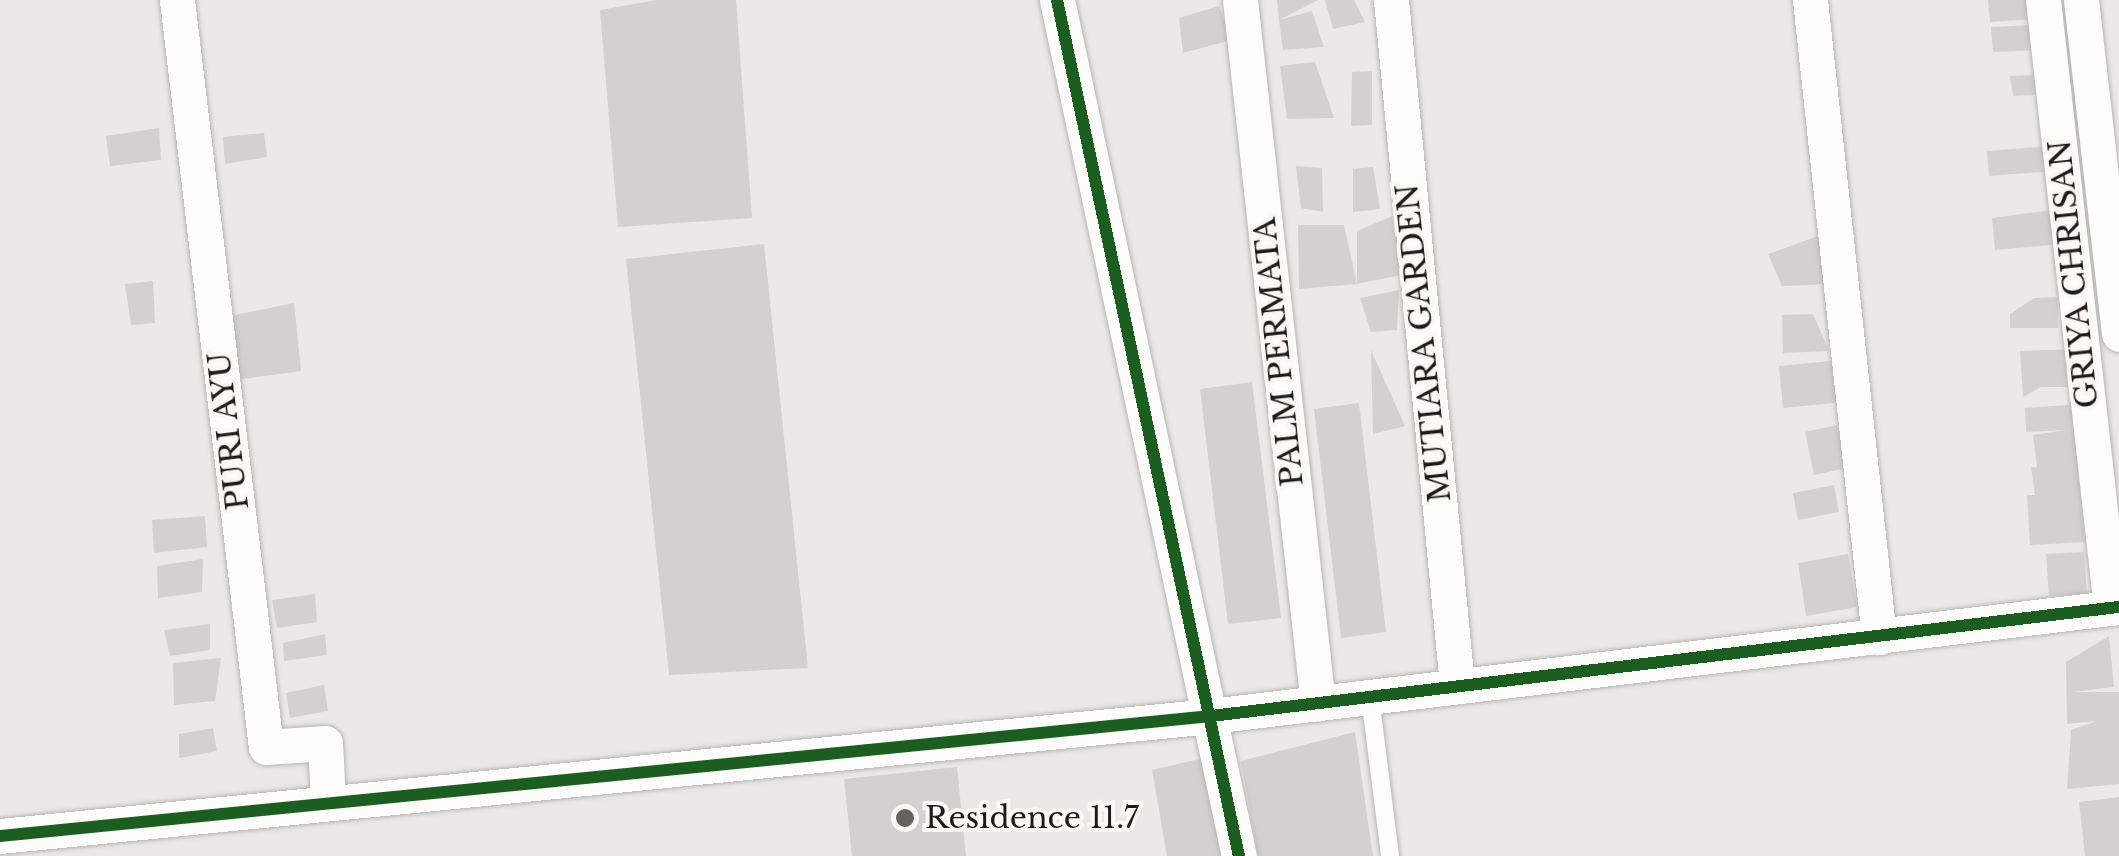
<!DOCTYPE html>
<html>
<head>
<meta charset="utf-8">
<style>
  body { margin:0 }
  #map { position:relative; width:2119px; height:856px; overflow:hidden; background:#ebe9e7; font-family:"Libre Baskerville",serif }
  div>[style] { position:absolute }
  .building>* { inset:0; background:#d3d1d0 }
  .roads { filter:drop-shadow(0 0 2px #b8b6b4) drop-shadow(0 0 2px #b8b6b4) }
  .service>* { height:18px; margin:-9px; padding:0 9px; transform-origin:9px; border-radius:9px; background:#fcfcfb }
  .minor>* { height:35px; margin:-17.5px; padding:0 17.5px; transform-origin:17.5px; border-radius:17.5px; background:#fcfcfb }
  .cycleway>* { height:12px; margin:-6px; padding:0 6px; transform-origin:6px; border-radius:6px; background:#1b5e20 }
  .dots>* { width:28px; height:28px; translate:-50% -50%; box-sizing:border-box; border:5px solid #fbf7f2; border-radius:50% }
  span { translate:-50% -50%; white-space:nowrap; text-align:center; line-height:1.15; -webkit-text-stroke:8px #fbf7f2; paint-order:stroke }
  .street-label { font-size:30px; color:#1c1b19 }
  .poi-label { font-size:30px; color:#1c1b19 }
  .left { translate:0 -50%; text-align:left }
</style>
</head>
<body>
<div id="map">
  <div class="building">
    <i style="clip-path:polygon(657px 0,736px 0,752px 218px,618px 227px,600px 10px)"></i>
    <i style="clip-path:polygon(1277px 0,1318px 0,1279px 20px)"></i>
    <i style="clip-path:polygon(1325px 0,1354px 0,1365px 22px,1333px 29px)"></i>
    <i style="clip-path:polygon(1988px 0,2027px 0,2035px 19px,1990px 22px)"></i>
    <i style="clip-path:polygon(1219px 6px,1231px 40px,1183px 53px,1179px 18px)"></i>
    <i style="clip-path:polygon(1312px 11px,1324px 47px,1283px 50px,1279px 20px)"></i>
    <i style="clip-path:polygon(2033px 25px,2037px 50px,1993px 52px,1991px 27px)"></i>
    <i style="clip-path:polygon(1315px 62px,1334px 118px,1287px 119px,1280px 66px)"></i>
    <i style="clip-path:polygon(1372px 71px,1372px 125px,1351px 126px,1352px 72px)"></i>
    <i style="clip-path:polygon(2049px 74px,2053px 94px,2013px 96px,2010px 76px)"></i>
    <i style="clip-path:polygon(159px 128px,161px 160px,110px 166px,106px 136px)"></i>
    <i style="clip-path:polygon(264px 133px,267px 157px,225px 164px,223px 137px)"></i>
    <i style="clip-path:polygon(2051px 146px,2053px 171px,1989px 176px,1987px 151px)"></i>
    <i style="clip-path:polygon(1296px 166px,1322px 168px,1323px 212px,1301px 208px)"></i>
    <i style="clip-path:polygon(1373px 167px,1380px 209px,1353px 212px,1353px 169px)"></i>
    <i style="clip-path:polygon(2059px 209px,2064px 244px,1995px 250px,1992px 218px)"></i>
    <i style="clip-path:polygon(1393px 216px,1401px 275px,1357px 284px,1357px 231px)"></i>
    <i style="clip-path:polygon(1298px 225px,1344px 225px,1357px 284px,1299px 289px)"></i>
    <i style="clip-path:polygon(1818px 236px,1835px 284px,1782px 286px,1768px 254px)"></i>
    <i style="clip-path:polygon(764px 244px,808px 668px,669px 675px,626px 259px)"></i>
    <i style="clip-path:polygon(153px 281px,155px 323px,131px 325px,125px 284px)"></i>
    <i style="clip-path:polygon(1399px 290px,1397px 330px,1371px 332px,1360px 298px)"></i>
    <i style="clip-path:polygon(2058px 297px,2058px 328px,2010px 328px,2010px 314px,2034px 298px)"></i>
    <i style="clip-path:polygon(294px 303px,301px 371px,236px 380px,230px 316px)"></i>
    <i style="clip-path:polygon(1813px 314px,1829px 351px,1783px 353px,1782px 315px)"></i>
    <i style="clip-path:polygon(2079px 349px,2079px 387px,2041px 387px,2023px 397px,2020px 351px)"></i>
    <i style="clip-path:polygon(1371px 350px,1405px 426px,1373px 434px)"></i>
    <i style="clip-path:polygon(1840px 360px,1844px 402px,1783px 408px,1779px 366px)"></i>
    <i style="clip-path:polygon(1252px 382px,1281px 618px,1228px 624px,1200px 389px)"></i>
    <i style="clip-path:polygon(1359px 403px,1386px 632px,1341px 638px,1314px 409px)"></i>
    <i style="clip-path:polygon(2084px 404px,2073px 420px,2085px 542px,2030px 545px,2027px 495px,2035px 495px,2031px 467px,2037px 467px,2033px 435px,2066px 430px,2026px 432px,2025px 408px)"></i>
    <i style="clip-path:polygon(1837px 425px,1847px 468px,1814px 475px,1805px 432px)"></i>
    <i style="clip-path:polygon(1834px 485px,1839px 512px,1798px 520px,1793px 493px)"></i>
    <i style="clip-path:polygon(205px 516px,207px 547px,154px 553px,152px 520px)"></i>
    <i style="clip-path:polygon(2084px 552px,2087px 594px,2049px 596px,2046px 554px)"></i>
    <i style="clip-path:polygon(1848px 554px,1857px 607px,1806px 616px,1798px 563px)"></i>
    <i style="clip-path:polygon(203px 559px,202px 592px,158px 598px,157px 566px)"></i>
    <i style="clip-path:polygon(315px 594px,317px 622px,277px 628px,272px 600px)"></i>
    <i style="clip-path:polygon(210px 624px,210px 650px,170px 656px,164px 630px)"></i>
    <i style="clip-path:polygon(325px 634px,327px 655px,284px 661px,283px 643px)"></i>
    <i style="clip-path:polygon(2109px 636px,2114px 687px,2074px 692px,2119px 692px,2119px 784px,2067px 789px,2071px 730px,2097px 721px,2067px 724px,2066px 662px)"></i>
    <i style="clip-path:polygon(221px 658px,215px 701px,174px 705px,173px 663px)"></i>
    <i style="clip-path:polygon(324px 685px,328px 711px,290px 718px,286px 693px)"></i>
    <i style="clip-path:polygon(213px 728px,217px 751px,179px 758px,179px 734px)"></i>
    <i style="clip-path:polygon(1355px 732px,1373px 856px,1258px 856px,1241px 761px)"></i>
    <i style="clip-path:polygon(1208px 757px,1229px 856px,1167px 856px,1152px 770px)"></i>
    <i style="clip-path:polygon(957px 767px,966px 856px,852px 856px,844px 779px)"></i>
    <i style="clip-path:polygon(2119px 797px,2119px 856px,2085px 856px,2079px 802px)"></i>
  </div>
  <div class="roads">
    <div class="service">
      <i style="left:1370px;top:697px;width:160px;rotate:82.8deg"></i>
    </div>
    <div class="minor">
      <i style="left:177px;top:0;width:752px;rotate:83.21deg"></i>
      <i style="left:266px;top:747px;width:59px;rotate:-3.9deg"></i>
      <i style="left:325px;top:743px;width:58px;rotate:87deg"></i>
      <i style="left:1057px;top:0;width:875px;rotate:78deg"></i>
      <i style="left:1240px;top:0;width:708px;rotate:83.68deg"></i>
      <i style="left:1391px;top:0;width:688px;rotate:84.5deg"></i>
      <i style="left:1810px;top:0;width:641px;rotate:83.82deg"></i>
      <i style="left:2043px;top:0;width:612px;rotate:83.62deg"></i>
      <i style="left:2081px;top:0;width:336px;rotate:83.5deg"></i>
      <i style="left:0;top:836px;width:1217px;rotate:-5.66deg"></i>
      <i style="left:1211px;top:716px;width:915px;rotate:-6.85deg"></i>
    </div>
  </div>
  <div class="cycleway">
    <i style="left:1057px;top:0;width:875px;rotate:78deg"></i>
    <i style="left:0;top:836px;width:1217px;rotate:-5.66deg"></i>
    <i style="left:1211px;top:716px;width:915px;rotate:-6.85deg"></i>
  </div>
  <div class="dots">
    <i style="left:905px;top:818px;background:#646361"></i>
  </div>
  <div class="street-label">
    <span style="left:2074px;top:274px;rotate:-96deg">GRIYA CHRISAN</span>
    <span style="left:1424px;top:343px;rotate:-96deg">MUTIARA GARDEN</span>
    <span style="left:1279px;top:352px;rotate:-96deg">PALM PERMATA</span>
    <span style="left:229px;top:431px;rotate:-97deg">PURI AYU</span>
  </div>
  <div class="poi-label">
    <span class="left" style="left:925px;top:818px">Residence 11.7</span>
  </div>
</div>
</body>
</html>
